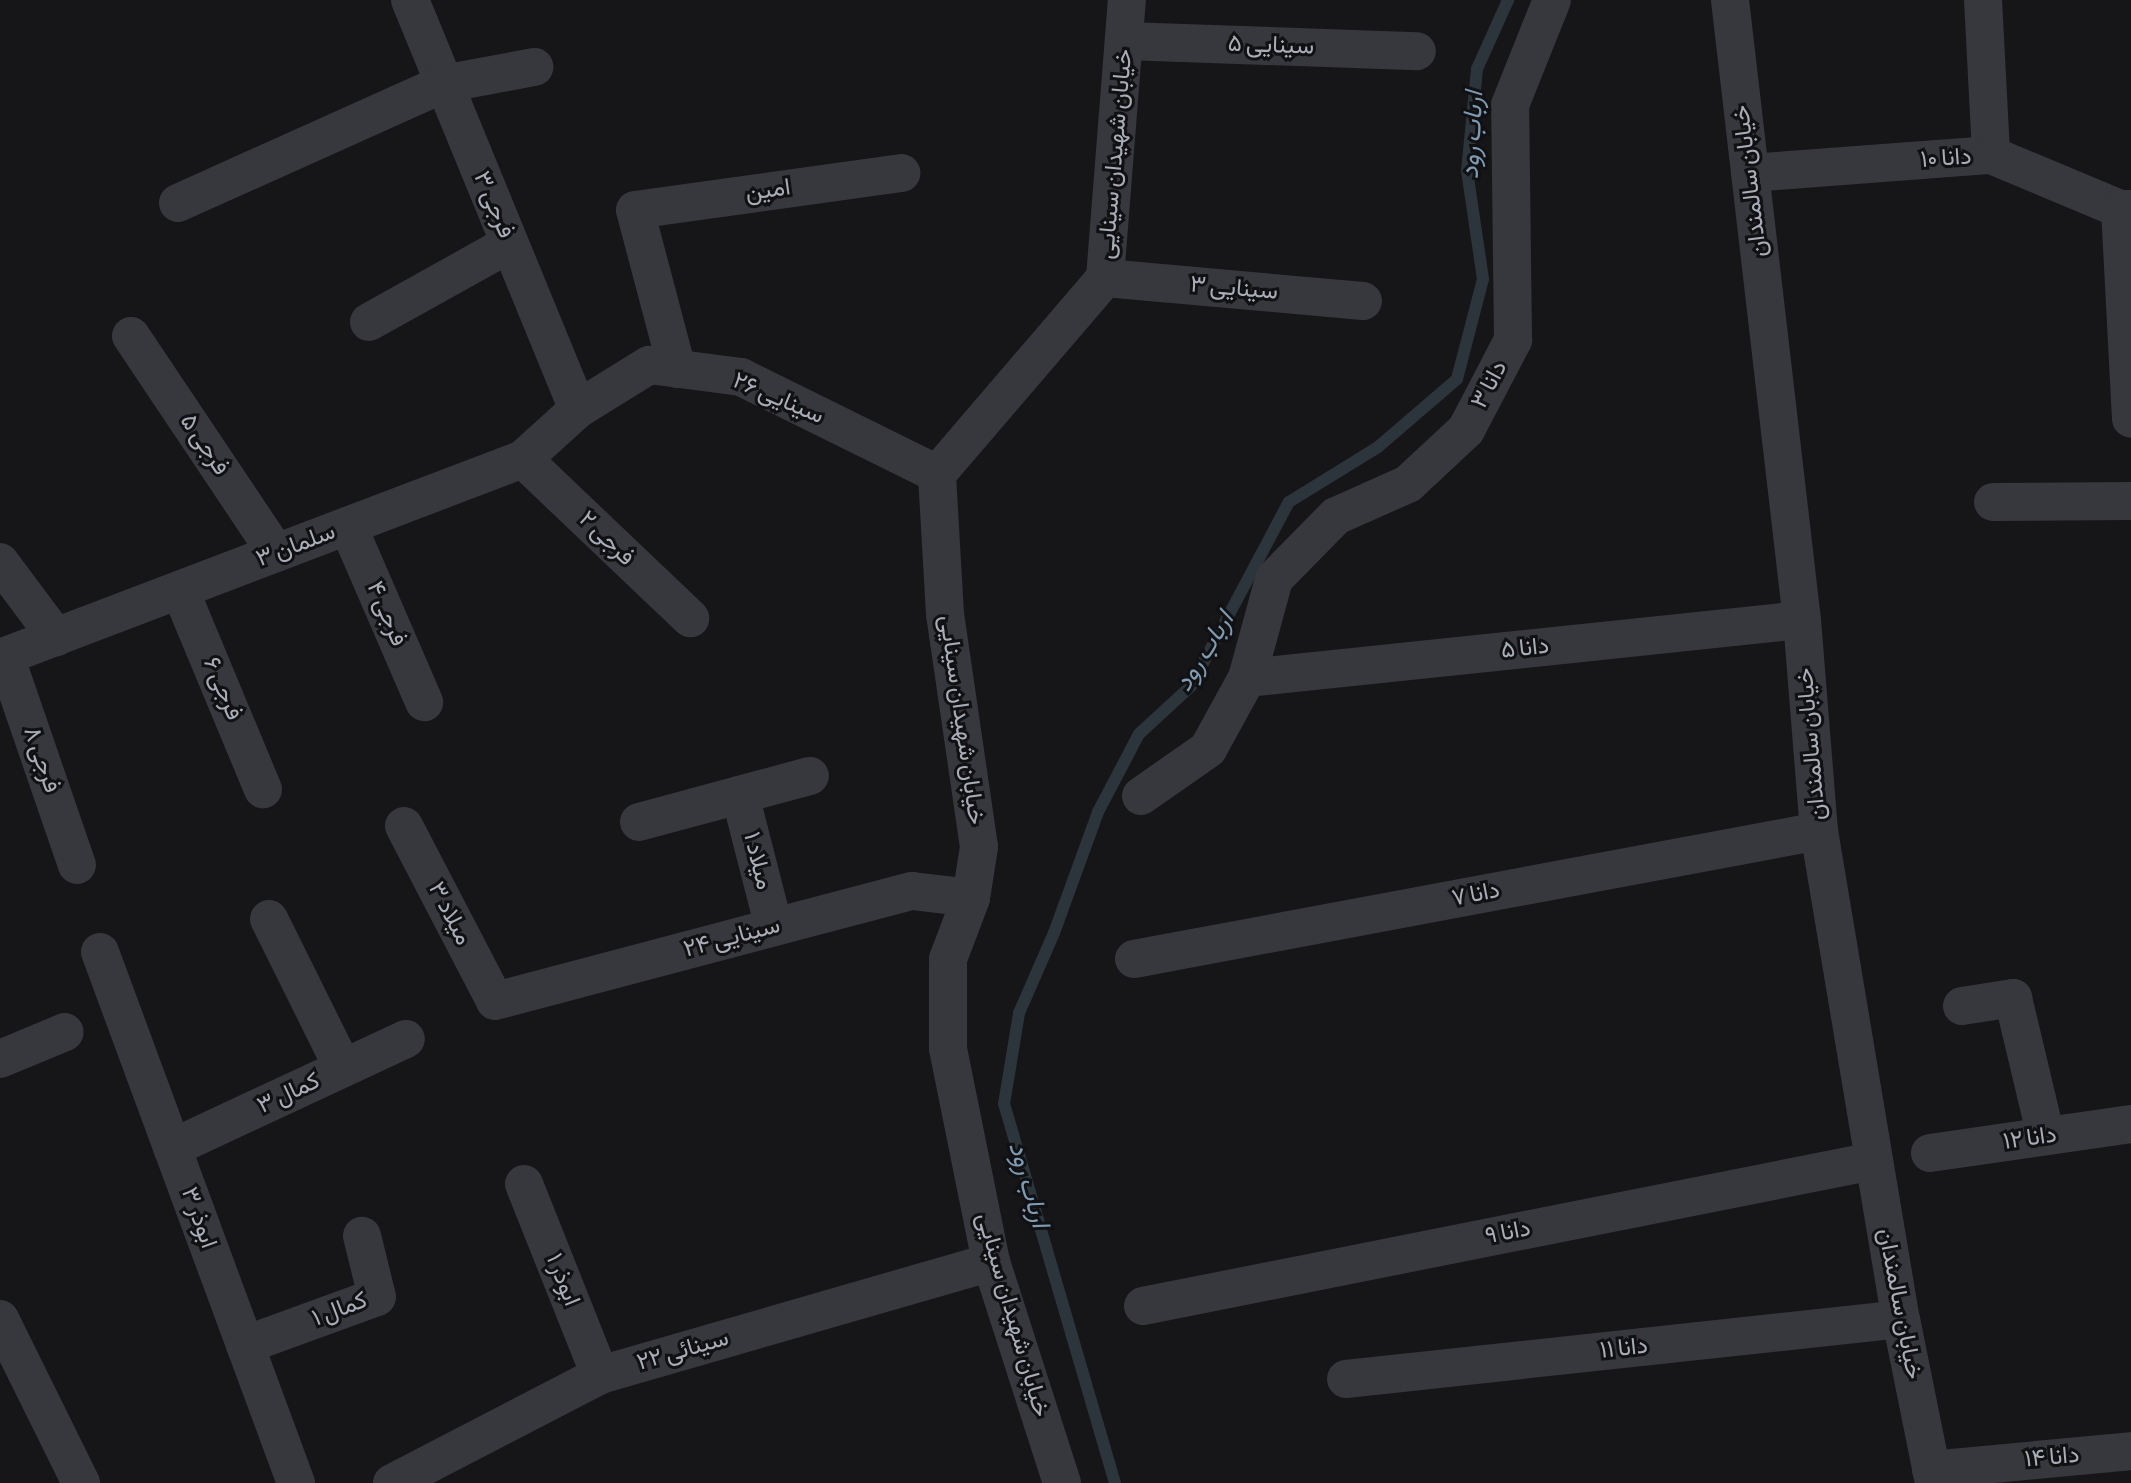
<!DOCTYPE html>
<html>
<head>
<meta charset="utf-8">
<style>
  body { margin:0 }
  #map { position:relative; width:2131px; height:1483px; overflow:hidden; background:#161618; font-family:"Alegreya Sans",Vazirmatn,sans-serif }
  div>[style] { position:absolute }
  .stream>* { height:12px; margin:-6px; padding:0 6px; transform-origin:6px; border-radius:6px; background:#2c353c }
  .minor>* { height:38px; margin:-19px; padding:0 19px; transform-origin:19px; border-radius:19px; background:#37383d }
  .tertiary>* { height:38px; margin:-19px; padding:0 19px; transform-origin:19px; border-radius:19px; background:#37383d }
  span { translate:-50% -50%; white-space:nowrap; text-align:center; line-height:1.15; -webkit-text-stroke:6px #111113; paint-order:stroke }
  .street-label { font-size:24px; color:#a8adb8 }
  .water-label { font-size:26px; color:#7f9bb3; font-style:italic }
</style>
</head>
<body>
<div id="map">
  <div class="stream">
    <i style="left:1115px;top:1483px;width:395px;rotate:-106.3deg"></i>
    <i style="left:1004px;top:1104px;width:92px;rotate:-80.6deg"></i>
    <i style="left:1019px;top:1013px;width:87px;rotate:-66.4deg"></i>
    <i style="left:1054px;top:933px;width:129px;rotate:-70deg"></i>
    <i style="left:1098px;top:812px;width:88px;rotate:-62.3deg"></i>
    <i style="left:1139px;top:734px;width:71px;rotate:-42.7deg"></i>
    <i style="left:1191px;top:686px;width:208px;rotate:-62deg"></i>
    <i style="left:1289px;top:502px;width:105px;rotate:-31.7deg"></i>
    <i style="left:1378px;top:447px;width:104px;rotate:-40.7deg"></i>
    <i style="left:1457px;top:379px;width:103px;rotate:-75.4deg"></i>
    <i style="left:1483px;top:279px;width:109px;rotate:-98.4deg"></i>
    <i style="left:1467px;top:171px;width:102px;rotate:-84.4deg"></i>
    <i style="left:1477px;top:69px;width:76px;rotate:-65.8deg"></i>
  </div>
  <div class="minor">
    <i style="left:410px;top:0;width:442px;rotate:67.7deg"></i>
    <i style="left:1983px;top:0;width:155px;rotate:87deg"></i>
    <i style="left:1125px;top:41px;width:292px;rotate:2deg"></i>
    <i style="left:1750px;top:173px;width:242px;rotate:-4.3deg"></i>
    <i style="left:1991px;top:155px;width:140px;rotate:22.7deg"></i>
    <i style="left:2120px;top:209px;width:11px"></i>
    <i style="left:178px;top:203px;width:290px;rotate:-24.2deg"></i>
    <i style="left:443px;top:84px;width:93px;rotate:-10.6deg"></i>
    <i style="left:2120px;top:209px;width:210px;rotate:87deg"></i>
    <i style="left:1105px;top:278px;width:259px;rotate:5.1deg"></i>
    <i style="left:369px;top:322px;width:160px;rotate:-29.1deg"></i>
    <i style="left:131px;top:336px;width:261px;rotate:56.2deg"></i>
    <i style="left:677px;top:369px;width:164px;rotate:-104.8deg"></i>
    <i style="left:635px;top:210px;width:269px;rotate:-7.9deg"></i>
    <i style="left:523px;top:459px;width:231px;rotate:43.6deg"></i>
    <i style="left:1993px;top:502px;width:138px;rotate:-0.4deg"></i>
    <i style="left:348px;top:526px;width:192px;rotate:66.6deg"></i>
    <i style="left:0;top:562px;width:94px;rotate:53.3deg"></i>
    <i style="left:180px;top:590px;width:216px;rotate:67.4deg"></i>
    <i style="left:5px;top:656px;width:221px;rotate:71deg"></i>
    <i style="left:0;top:658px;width:560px;rotate:-20.83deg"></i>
    <i style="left:523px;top:459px;width:74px;rotate:-42.3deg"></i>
    <i style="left:578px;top:409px;width:84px;rotate:-31.8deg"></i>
    <i style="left:649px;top:365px;width:93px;rotate:7.4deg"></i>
    <i style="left:741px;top:377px;width:219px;rotate:26.3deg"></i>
    <i style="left:1247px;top:678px;width:558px;rotate:-5.97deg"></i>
    <i style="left:740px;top:795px;width:136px;rotate:75.6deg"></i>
    <i style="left:1141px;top:796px;width:82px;rotate:-35deg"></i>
    <i style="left:1208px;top:749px;width:81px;rotate:-61.2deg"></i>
    <i style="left:1247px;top:678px;width:103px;rotate:-74.7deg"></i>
    <i style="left:1274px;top:579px;width:88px;rotate:-45.5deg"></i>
    <i style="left:1336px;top:516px;width:79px;rotate:-24deg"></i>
    <i style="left:1408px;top:484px;width:79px;rotate:-43deg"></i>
    <i style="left:1466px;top:430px;width:102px;rotate:-62.4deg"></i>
    <i style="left:1513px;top:340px;width:235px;rotate:-90.7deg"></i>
    <i style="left:1510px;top:105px;width:113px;rotate:-68.2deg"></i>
    <i style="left:639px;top:822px;width:177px;rotate:-15.1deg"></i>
    <i style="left:404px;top:826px;width:197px;rotate:62.5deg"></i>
    <i style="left:495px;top:1001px;width:431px;rotate:-14.8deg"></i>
    <i style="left:912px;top:891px;width:59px;rotate:6.8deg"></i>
    <i style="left:269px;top:919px;width:166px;rotate:63.6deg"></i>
    <i style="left:100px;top:952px;width:566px;rotate:69.74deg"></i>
    <i style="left:1134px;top:959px;width:697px;rotate:-10.58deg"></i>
    <i style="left:1962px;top:1006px;width:52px;rotate:-8.9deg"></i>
    <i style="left:2013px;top:998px;width:142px;rotate:76.6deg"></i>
    <i style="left:0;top:1059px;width:70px;rotate:-22.6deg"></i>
    <i style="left:172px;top:1148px;width:258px;rotate:-25deg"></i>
    <i style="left:1930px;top:1153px;width:203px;rotate:-8.2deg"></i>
    <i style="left:524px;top:1184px;width:206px;rotate:68.3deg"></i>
    <i style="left:1143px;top:1306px;width:744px;rotate:-11.23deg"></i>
    <i style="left:0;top:1319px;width:183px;rotate:63.7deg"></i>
    <i style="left:245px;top:1345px;width:140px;rotate:-20deg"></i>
    <i style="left:377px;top:1297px;width:63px;rotate:-103.8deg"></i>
    <i style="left:1346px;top:1379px;width:558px;rotate:-6.17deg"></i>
    <i style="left:1931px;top:1470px;width:201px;rotate:-5.4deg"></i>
    <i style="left:392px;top:1483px;width:234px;rotate:-27.4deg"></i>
    <i style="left:600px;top:1375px;width:407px;rotate:-16.1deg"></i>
    <i style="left:1062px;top:1483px;width:232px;rotate:-107.8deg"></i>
    <i style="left:991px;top:1262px;width:218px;rotate:-101.4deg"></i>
    <i style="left:948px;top:1048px;width:89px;rotate:-90deg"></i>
    <i style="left:948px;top:959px;width:65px;rotate:-69.3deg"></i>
    <i style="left:971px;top:898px;width:52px;rotate:-81.1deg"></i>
    <i style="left:979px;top:847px;width:235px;rotate:-98.3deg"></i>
    <i style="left:945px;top:614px;width:140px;rotate:-93.3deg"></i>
    <i style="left:937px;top:474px;width:258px;rotate:-49.4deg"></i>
    <i style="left:1105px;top:278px;width:279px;rotate:-85.5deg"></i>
  </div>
  <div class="tertiary">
    <i style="left:1730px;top:0;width:624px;rotate:83.38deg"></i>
    <i style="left:1802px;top:620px;width:212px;rotate:85.4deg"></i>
    <i style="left:1819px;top:831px;width:495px;rotate:80.5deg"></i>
    <i style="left:1901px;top:1319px;width:167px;rotate:78.6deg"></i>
  </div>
  <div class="street-label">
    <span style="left:1271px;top:46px;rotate:2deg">سینایی ۵</span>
    <span style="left:1116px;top:154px;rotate:-85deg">خیابان شهیدان سینایی</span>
    <span style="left:1946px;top:159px;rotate:-4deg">دانا ۱۰</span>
    <span style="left:1751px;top:181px;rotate:-97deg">خیابان سالمندان</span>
    <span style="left:768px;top:191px;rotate:-8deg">امین</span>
    <span style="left:493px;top:205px;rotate:67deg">فرجی ۳</span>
    <span style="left:1234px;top:289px;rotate:5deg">سینایی ۳</span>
    <span style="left:1490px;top:385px;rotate:-62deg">دانا ۳</span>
    <span style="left:778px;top:399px;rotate:23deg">سینایی ۲۶</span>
    <span style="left:204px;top:445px;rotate:56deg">فرجی ۵</span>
    <span style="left:606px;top:539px;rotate:44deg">فرجی ۲</span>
    <span style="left:296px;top:546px;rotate:-21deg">سلمان ۳</span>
    <span style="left:386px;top:614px;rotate:67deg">فرجی ۴</span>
    <span style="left:1525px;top:649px;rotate:-6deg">دانا ۵</span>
    <span style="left:222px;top:689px;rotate:67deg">فرجی ۶</span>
    <span style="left:961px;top:720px;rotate:82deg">خیابان شهیدان سینایی</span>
    <span style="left:1812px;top:744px;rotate:-95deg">خیابان سالمندان</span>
    <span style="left:41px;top:760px;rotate:71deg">فرجی ۸</span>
    <span style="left:757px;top:861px;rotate:76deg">میلاد ۱</span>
    <span style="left:1476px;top:895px;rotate:-11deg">دانا ۷</span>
    <span style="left:449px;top:914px;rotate:63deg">میلاد ۳</span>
    <span style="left:732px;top:938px;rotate:-15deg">سینایی ۲۴</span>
    <span style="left:289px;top:1094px;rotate:-25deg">کمال ۳</span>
    <span style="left:2030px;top:1139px;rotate:-8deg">دانا ۱۲</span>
    <span style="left:198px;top:1218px;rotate:70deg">ابوذر ۳</span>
    <span style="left:1508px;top:1233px;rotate:-11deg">دانا ۹</span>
    <span style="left:562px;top:1280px;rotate:68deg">ابوذر ۱</span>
    <span style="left:1899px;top:1304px;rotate:79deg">خیابان سالمندان</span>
    <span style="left:340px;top:1310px;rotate:-21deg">کمال ۱</span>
    <span style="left:1012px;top:1315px;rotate:74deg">خیابان شهیدان سینایی</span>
    <span style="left:1624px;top:1349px;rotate:-6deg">دانا ۱۱</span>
    <span style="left:683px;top:1351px;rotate:-16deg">سینائی ۲۲</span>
    <span style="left:2052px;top:1458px;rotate:-5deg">دانا ۱۴</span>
  </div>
  <div class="water-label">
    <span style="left:1473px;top:135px;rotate:-87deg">ارباب رود</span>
    <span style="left:1205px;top:652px;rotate:-58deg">ارباب رود</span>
    <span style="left:1028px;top:1185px;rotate:74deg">ارباب رود</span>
  </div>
</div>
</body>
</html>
